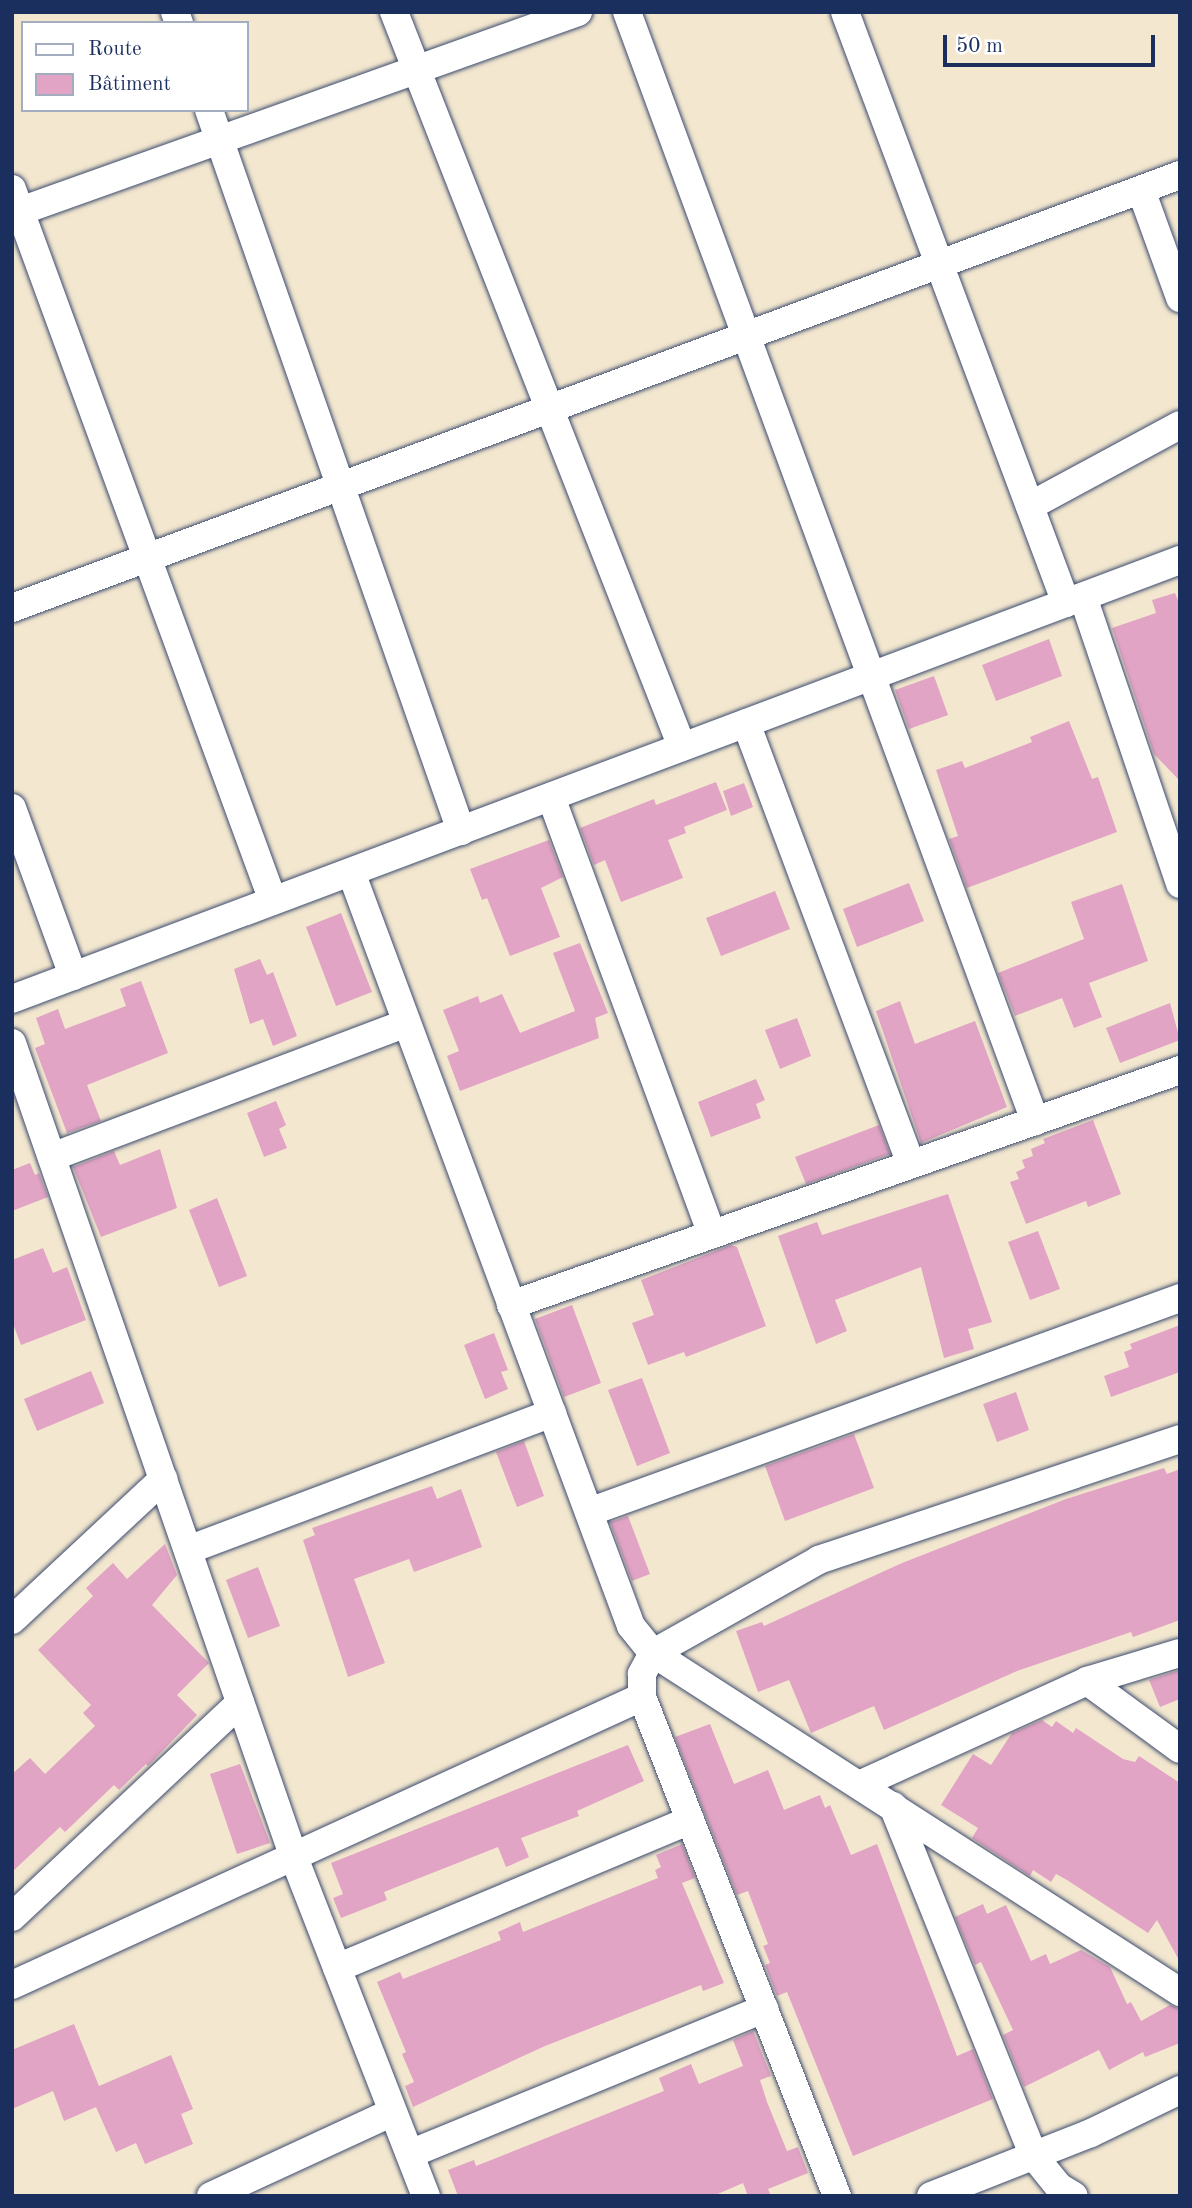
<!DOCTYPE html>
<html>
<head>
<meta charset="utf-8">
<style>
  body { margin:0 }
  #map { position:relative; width:1192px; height:2208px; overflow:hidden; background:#f3e7cf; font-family:"Old Standard TT",serif }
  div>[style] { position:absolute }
  .building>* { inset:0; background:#e2a4c4 }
  .roads { filter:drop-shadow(0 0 2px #3b4b6f) drop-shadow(0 0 2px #3b4b6f) }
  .street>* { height:28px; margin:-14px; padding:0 14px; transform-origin:14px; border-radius:14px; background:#fff }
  span { translate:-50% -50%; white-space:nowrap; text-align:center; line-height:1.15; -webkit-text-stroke:5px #fff; paint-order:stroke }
  .frame { position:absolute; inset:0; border:14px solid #1b2f5e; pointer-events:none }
  .legend { position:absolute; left:21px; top:21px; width:228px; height:91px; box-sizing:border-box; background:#fff; border:2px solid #a4acbf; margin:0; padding:9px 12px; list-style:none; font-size:21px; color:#1b2f5e }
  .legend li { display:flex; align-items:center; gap:14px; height:35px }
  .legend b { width:35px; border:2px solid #a4acbf }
  .scale { position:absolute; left:943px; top:35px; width:212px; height:32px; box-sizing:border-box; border:4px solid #1b2f5e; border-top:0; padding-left:9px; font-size:21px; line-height:24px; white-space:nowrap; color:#1b2f5e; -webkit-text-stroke:5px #fff; paint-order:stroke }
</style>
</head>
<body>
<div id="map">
  <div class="building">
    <i style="clip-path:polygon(1175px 593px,1180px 605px,1180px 781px,1154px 754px,1112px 628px,1156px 613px,1152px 600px)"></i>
    <i style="clip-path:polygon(1049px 639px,1062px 676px,996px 701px,982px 665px)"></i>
    <i style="clip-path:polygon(934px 676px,948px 715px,909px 729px,895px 690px)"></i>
    <i style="clip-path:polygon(1069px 721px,1092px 779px,1098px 777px,1117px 832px,967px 888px,949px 839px,958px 836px,936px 770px,962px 761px,965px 768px,1032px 742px,1030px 737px)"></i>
    <i style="clip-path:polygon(716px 782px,727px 810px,684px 827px,686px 833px,668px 840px,683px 878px,621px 902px,605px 860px,594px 865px,580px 828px,654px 799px,656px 805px)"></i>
    <i style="clip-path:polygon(744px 783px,753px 807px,731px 816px,723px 791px)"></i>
    <i style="clip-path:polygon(549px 840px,563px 877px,541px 888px,560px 937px,510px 956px,487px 898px,482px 900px,470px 869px)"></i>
    <i style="clip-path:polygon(909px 883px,924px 921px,857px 947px,843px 909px)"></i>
    <i style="clip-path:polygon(1122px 884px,1148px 961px,1089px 983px,1102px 1017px,1074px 1028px,1062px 998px,1015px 1016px,998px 973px,1084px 939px,1071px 902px)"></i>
    <i style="clip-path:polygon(775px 891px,790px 929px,721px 956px,706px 918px)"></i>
    <i style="clip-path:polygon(341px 913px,372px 992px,336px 1006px,306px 927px)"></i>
    <i style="clip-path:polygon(580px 943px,608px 1013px,595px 1018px,599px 1038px,460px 1091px,447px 1056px,459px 1051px,443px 1010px,478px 996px,480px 1003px,502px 994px,520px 1033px,575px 1011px,553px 953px)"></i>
    <i style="clip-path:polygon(260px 959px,267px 975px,273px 972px,297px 1036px,273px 1046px,263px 1019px,250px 1024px,234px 969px)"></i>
    <i style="clip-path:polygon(141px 981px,168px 1053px,87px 1085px,101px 1121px,67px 1133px,35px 1048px,45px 1044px,36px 1018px,58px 1009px,65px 1029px,126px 1006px,120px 989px)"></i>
    <i style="clip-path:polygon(900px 1001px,915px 1044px,975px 1021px,1007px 1107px,921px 1143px,876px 1011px)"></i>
    <i style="clip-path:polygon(1170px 1003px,1180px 1040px,1120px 1063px,1106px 1028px)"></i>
    <i style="clip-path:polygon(797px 1018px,811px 1056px,780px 1069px,765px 1030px)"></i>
    <i style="clip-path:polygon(756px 1079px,765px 1100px,756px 1104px,761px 1118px,711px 1137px,698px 1102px)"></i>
    <i style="clip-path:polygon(276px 1101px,286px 1125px,279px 1129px,287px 1148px,264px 1157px,247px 1113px)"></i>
    <i style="clip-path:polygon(1093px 1120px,1121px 1194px,1088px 1207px,1086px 1201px,1026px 1224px,1010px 1182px,1019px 1179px,1016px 1172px,1025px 1168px,1022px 1160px,1033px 1156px,1031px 1149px,1045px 1143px,1043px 1139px)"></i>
    <i style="clip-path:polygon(879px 1125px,890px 1154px,806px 1184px,795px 1157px)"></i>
    <i style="clip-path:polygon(160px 1149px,177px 1208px,101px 1237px,73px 1167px,114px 1151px,120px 1165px)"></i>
    <i style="clip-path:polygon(30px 1163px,35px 1175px,39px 1173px,48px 1197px,12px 1211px,12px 1170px)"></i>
    <i style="clip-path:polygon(948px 1194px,992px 1322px,968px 1329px,974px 1349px,944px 1358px,921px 1267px,835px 1300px,847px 1331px,816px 1344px,778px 1236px,817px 1222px,822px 1235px)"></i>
    <i style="clip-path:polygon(217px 1198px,247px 1276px,219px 1287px,189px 1210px)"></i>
    <i style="clip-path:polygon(1038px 1231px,1060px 1289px,1030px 1300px,1008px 1242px)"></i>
    <i style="clip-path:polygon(731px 1245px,737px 1247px,766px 1326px,686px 1357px,684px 1352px,648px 1365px,632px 1323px,654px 1315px,641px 1280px)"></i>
    <i style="clip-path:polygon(43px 1248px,53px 1273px,67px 1267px,86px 1320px,21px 1345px,12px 1321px,12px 1260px)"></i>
    <i style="clip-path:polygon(572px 1305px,601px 1383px,564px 1397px,535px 1319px)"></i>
    <i style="clip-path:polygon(1180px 1325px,1180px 1372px,1111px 1397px,1104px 1376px,1129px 1367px,1124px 1352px,1132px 1349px,1130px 1344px)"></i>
    <i style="clip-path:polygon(494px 1333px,508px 1370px,501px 1372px,508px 1389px,485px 1399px,464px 1345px)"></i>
    <i style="clip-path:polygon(91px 1371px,104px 1403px,37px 1431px,24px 1399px)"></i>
    <i style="clip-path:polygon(642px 1378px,670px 1453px,637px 1466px,608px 1390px)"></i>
    <i style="clip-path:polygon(1016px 1392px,1029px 1430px,997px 1442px,983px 1404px)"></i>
    <i style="clip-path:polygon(854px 1434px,874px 1488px,785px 1521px,765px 1466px)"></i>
    <i style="clip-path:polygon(524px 1441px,544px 1496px,517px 1507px,496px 1452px)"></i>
    <i style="clip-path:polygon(1164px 1468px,1167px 1474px,1180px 1469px,1180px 1620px,1133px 1637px,1131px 1632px,1017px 1671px,884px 1730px,874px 1706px,811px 1733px,789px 1680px,758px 1692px,736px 1631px,762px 1622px,764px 1626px,902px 1563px,1066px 1499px)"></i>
    <i style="clip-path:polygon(432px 1486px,437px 1499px,461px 1489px,482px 1547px,414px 1572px,409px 1559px,354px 1579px,385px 1663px,348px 1677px,303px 1540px,315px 1535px,312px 1528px)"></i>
    <i style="clip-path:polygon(628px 1516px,650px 1574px,632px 1581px,610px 1522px)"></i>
    <i style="clip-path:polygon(165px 1544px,177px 1575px,152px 1605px,209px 1663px,177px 1695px,197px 1715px,148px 1766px,146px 1764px,119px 1790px,114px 1785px,65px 1832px,60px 1827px,12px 1872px,12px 1774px,30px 1758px,45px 1774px,95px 1726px,83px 1713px,91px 1705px,38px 1650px,93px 1596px,86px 1588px,113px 1563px,127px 1579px)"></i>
    <i style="clip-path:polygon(258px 1567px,280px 1626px,248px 1638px,226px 1580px)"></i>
    <i style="clip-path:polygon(1180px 1670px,1180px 1699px,1160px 1707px,1149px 1680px)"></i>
    <i style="clip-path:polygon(1042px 1720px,1052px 1727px,1056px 1721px,1073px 1733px,1076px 1728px,1123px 1759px,1135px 1762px,1139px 1756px,1180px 1783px,1180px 1962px,1157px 1920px,1148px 1933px,1067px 1880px,1056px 1874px,1051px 1882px,1033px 1870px,1030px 1876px,972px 1838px,978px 1828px,941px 1805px,973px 1754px,991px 1765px,1012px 1733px)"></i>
    <i style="clip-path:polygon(710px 1724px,734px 1784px,768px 1770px,784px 1810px,820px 1795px,825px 1808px,830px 1805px,851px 1855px,877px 1844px,957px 2056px,973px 2049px,993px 2099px,853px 2156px,787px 1992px,777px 1996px,765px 1965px,770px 1963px,763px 1946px,768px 1944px,748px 1891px,737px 1895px,675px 1737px)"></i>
    <i style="clip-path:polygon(628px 1745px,644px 1781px,577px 1811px,579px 1816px,521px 1838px,529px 1857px,506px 1867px,498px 1847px,384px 1892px,387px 1900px,341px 1918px,333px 1898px,343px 1894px,331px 1863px)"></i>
    <i style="clip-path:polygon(240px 1764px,270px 1843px,237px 1854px,210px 1774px)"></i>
    <i style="clip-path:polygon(682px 1844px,695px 1878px,682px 1883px,724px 1983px,703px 1991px,701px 1985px,545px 2046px,413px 2107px,405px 2086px,414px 2082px,402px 2054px,406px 2052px,377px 1982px,400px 1972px,403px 1979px,501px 1940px,498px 1932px,520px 1922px,523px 1932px,658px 1878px,655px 1870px,661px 1867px,656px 1855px)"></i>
    <i style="clip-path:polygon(983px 1904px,987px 1914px,1006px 1905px,1031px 1961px,1046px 1954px,1050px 1964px,1081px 1950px,1110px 1967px,1127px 2004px,1131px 2002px,1141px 2021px,1170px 2005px,1180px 2009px,1180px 2043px,1145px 2057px,1143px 2052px,1109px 2070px,1099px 2050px,1024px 2087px,1003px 2035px,1013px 2030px,981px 1962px,975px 1965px,955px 1917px)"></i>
    <i style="clip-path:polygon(74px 2024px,99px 2086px,171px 2055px,193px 2109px,181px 2114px,193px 2144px,145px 2164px,136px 2143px,116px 2152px,96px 2107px,64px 2121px,53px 2091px,12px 2109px,12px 2050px)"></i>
    <i style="clip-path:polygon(753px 2031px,771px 2076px,760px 2080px,767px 2102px,787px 2151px,798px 2147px,808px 2173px,768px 2189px,771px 2196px,748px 2196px,743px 2183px,713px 2196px,458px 2196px,448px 2170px,474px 2160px,476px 2166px,664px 2091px,659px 2078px,691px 2064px,699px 2084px,743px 2066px,733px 2040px)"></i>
  </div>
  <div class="roads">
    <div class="street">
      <i style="left:175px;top:12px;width:12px;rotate:70deg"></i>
      <i style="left:394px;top:12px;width:789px;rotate:68.6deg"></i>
      <i style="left:627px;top:12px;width:1182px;rotate:69.8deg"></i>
      <i style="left:845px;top:12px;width:631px;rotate:69.5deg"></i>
      <i style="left:209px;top:110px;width:764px;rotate:70.73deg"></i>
      <i style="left:12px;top:189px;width:758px;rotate:69.87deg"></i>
      <i style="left:1141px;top:190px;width:115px;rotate:70.1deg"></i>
      <i style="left:12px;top:214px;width:601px;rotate:-19.64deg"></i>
      <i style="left:1030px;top:506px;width:170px;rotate:-28.4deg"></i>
      <i style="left:1083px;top:597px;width:303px;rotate:71.3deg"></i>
      <i style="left:12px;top:608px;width:1246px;rotate:-20.34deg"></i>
      <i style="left:746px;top:723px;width:471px;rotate:69.5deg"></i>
      <i style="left:551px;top:797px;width:466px;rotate:69.8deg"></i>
      <i style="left:12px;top:808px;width:179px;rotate:70deg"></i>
      <i style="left:351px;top:872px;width:804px;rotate:69.63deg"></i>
      <i style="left:631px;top:1626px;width:35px;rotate:51deg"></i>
      <i style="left:653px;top:1653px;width:24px;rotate:118deg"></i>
      <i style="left:642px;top:1674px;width:23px;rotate:90deg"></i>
      <i style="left:642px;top:1697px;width:536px;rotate:68.66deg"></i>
      <i style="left:12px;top:999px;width:1248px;rotate:-20.6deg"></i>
      <i style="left:12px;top:1043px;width:859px;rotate:70.91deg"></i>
      <i style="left:293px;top:1855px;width:366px;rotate:68.7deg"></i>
      <i style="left:52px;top:1157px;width:379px;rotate:-20.7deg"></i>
      <i style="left:511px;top:1305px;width:709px;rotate:-19.35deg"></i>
      <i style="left:1180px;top:1439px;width:381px;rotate:161.5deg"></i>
      <i style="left:819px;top:1560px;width:190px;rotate:150.7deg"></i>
      <i style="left:653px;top:1653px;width:627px;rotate:32.75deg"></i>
      <i style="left:589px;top:1512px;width:629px;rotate:-19.91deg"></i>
      <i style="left:188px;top:1550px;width:389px;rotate:-20.6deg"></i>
      <i style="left:12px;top:1620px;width:207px;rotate:-43deg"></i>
      <i style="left:1087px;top:1681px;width:115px;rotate:36.2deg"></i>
      <i style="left:859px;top:1785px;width:251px;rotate:-24.5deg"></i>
      <i style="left:1087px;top:1681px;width:97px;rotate:-16.8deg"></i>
      <i style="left:893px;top:1806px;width:376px;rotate:68.1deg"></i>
      <i style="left:1033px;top:2155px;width:41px;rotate:50.9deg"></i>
      <i style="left:1059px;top:2187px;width:17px;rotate:31deg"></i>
      <i style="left:12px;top:1917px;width:313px;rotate:-43.2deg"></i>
      <i style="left:337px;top:1968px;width:383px;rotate:-22.7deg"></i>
      <i style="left:12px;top:1985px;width:693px;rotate:-24.57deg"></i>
      <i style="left:410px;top:2154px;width:383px;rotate:-22.3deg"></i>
      <i style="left:211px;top:2196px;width:200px;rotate:-24.8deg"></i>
      <i style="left:931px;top:2196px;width:172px;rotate:-21.5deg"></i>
      <i style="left:1091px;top:2133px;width:99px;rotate:-25.8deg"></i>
    </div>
  </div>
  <div class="frame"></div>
  <ul class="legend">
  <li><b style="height:9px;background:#fff"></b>Route</li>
  <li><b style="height:19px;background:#e2a4c4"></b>Bâtiment</li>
  </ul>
  <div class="scale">50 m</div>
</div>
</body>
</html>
